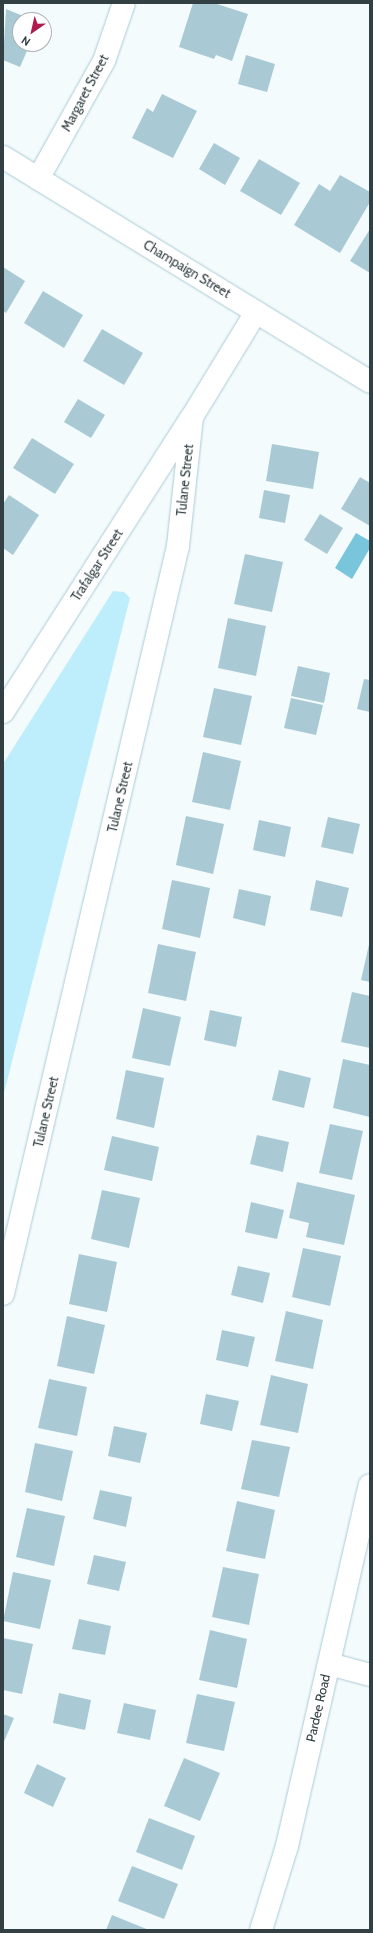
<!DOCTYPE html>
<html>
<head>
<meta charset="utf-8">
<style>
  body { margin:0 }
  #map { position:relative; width:373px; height:1933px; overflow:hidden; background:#f4fbfd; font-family:Cabin,sans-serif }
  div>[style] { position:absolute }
  .green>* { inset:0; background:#beedfc }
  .water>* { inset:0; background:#78c5dc }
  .building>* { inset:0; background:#a9cad5 }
  .roads { filter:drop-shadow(0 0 1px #aacbd6) drop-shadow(0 0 1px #aacbd6) }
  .minor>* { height:22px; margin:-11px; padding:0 11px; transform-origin:11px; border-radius:11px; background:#fff }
  .secondary>* { height:22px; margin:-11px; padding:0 11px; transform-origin:11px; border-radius:11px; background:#fff }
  span { translate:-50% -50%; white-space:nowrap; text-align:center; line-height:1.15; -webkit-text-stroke:4px #fff; paint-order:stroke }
  .street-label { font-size:13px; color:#323f43 }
  .frame { position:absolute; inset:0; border:4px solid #323f43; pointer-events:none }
  .north { position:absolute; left:12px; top:12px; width:40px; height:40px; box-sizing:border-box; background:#fff; border:1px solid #adb2b4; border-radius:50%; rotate:214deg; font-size:11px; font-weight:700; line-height:16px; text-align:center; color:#323f43 }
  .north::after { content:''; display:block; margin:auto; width:14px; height:18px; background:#ae1b4c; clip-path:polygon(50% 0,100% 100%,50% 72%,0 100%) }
</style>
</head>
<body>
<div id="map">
  <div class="green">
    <i style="clip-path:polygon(113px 591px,124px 592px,130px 598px,3px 1097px,3px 764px)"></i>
  </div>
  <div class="water">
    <i style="clip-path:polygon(356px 533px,370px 541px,370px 548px,352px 579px,335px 568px)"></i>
  </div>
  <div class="building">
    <i style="clip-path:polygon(193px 3px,214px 3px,248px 14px,232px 61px,216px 55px,214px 59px,179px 47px)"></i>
    <i style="clip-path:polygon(6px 9px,33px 20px,20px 20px,20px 44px,30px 44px,20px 67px,3px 60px)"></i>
    <i style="clip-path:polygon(246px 55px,275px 64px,267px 92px,238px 84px)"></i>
    <i style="clip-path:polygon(162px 94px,197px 111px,173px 158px,132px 138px,147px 108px,153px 112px)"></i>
    <i style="clip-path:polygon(214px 143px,240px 158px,225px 185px,199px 169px)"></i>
    <i style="clip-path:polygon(259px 159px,300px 183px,281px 215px,240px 191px)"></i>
    <i style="clip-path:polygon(340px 175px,370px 192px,370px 202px,340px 253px,294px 225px,319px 184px,330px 191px)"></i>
    <i style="clip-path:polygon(370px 229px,370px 273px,350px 261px)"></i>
    <i style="clip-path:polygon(3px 267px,25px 281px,6px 313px,3px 311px)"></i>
    <i style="clip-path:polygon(43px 291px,83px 315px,64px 348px,24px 323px)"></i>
    <i style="clip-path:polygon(102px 329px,143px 353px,124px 385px,83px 361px)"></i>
    <i style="clip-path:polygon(78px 399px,105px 415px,91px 438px,64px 422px)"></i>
    <i style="clip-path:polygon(32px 438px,74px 464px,55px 494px,13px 468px)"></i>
    <i style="clip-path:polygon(272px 444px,319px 452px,313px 489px,266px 481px)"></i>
    <i style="clip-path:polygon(360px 477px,370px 483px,370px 526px,341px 509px)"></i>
    <i style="clip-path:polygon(264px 490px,290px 495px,285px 523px,259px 518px)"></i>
    <i style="clip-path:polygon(9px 495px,39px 515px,13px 555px,3px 548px,3px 504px)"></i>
    <i style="clip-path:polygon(320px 514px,343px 528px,327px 554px,304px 540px)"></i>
    <i style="clip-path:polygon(245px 554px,283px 562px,272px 612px,234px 604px)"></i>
    <i style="clip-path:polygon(228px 618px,266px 626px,256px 676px,218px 668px)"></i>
    <i style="clip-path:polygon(298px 666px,330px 673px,324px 703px,291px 696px)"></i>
    <i style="clip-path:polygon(364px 679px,370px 680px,370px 712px,357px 709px)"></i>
    <i style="clip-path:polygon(214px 688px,252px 696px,241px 745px,203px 737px)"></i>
    <i style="clip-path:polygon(291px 698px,323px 705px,316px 735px,284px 728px)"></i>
    <i style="clip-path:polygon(203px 752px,241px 761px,230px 810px,192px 802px)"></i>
    <i style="clip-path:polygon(186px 816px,224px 824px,213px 874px,176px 865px)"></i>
    <i style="clip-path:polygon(328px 817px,360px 824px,353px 854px,321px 847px)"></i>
    <i style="clip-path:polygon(259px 820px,291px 827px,285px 857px,253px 850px)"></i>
    <i style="clip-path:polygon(172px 880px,210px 888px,200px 938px,162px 929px)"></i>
    <i style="clip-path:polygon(316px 880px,349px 888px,342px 917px,310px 910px)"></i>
    <i style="clip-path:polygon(239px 889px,271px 896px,265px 926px,233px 918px)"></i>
    <i style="clip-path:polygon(370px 940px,370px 982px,361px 980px)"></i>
    <i style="clip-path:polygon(158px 944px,196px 952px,186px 1001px,148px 993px)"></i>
    <i style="clip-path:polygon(352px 992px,370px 996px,370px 1048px,341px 1042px)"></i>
    <i style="clip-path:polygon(143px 1008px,181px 1017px,170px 1066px,132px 1058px)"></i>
    <i style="clip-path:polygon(210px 1010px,242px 1017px,236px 1047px,204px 1040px)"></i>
    <i style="clip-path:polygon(343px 1059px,370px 1065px,370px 1117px,333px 1108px)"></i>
    <i style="clip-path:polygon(126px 1070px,164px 1078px,154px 1128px,116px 1119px)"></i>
    <i style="clip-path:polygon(279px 1070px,311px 1078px,304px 1108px,272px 1100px)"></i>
    <i style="clip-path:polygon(330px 1124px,363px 1131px,352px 1180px,319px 1173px)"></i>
    <i style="clip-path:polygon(257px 1135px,289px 1142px,283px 1172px,250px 1164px)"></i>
    <i style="clip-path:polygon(112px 1136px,159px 1147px,152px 1181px,104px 1170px)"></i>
    <i style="clip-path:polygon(297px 1182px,355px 1195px,344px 1245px,306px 1237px,309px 1223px,289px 1218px)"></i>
    <i style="clip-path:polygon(102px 1190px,140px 1198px,129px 1248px,91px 1239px)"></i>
    <i style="clip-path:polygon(251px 1202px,284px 1210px,277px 1239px,245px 1232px)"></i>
    <i style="clip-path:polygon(303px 1248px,341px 1256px,330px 1306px,292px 1297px)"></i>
    <i style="clip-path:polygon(79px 1254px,117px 1262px,107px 1312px,69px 1304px)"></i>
    <i style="clip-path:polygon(238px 1266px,270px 1273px,263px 1303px,231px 1295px)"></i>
    <i style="clip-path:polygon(286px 1311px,323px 1320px,313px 1369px,275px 1361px)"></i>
    <i style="clip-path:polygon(67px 1316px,105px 1325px,94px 1374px,57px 1366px)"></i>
    <i style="clip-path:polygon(222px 1330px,255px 1337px,248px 1367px,216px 1360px)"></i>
    <i style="clip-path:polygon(271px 1375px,308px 1384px,298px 1433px,260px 1425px)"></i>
    <i style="clip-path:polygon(49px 1379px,87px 1387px,77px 1436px,38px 1428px)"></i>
    <i style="clip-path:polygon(206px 1394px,239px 1401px,232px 1431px,200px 1424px)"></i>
    <i style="clip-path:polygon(114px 1426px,147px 1433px,140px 1463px,108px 1456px)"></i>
    <i style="clip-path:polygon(252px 1440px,290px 1447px,279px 1497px,241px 1489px)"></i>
    <i style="clip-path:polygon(35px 1443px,73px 1451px,62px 1501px,25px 1492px)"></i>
    <i style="clip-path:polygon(100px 1490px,132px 1497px,126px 1527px,93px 1519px)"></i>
    <i style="clip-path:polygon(237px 1501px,275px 1510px,265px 1559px,226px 1551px)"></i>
    <i style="clip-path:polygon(27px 1508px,65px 1516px,54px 1566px,16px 1557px)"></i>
    <i style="clip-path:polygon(94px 1555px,126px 1562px,119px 1591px,87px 1584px)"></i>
    <i style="clip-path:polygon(223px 1567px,259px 1574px,249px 1625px,212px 1617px)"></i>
    <i style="clip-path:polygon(13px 1572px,51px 1580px,40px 1629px,3px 1621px)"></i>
    <i style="clip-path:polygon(79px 1619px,111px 1626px,105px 1655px,72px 1649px)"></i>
    <i style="clip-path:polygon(210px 1630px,247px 1639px,237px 1688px,199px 1680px)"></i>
    <i style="clip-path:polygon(3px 1638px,33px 1644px,22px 1694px,3px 1690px)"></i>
    <i style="clip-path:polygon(59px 1693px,91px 1700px,85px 1730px,53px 1723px)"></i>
    <i style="clip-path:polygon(197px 1694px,235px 1702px,224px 1751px,186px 1743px)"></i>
    <i style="clip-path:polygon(124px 1703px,156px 1710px,150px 1740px,117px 1733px)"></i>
    <i style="clip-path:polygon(3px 1714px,14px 1718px,3px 1744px)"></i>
    <i style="clip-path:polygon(184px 1758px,220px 1773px,200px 1821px,164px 1806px)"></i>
    <i style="clip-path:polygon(37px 1764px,66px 1778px,53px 1807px,24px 1793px)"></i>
    <i style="clip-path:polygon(149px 1818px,195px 1836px,182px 1870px,136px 1852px)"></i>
    <i style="clip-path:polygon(132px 1866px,178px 1884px,164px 1919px,118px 1901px)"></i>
    <i style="clip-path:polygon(112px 1915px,149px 1930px,106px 1930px)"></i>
  </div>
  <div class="roads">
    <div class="minor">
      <i style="left:3px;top:157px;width:430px;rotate:31.5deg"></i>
      <i style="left:38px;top:179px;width:135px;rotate:-60.8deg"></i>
      <i style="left:104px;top:61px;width:61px;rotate:-71deg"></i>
      <i style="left:3px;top:712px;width:347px;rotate:-57.4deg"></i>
      <i style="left:3px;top:1294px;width:768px;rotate:-76.83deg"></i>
      <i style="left:178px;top:546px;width:130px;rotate:-83.8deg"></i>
      <i style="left:192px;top:417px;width:123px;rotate:-58.6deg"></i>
      <i style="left:329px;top:1664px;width:42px;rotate:15deg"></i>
    </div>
    <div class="secondary">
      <i style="left:261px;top:1930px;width:88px;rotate:-72.8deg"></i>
      <i style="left:287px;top:1846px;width:370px;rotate:-77.1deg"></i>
    </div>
  </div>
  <div class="street-label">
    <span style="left:85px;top:93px;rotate:-62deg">Margaret Street</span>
    <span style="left:187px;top:269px;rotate:31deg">Champaign Street</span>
    <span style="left:185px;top:480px;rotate:-84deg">Tulane Street</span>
    <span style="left:97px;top:565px;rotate:-57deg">Trafalgar Street</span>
    <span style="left:120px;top:797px;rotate:-77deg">Tulane Street</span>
    <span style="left:46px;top:1112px;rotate:-77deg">Tulane Street</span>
    <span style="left:318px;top:1708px;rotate:-77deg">Pardee Road</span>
  </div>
  <div class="frame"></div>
  <div class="north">N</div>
</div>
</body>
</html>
